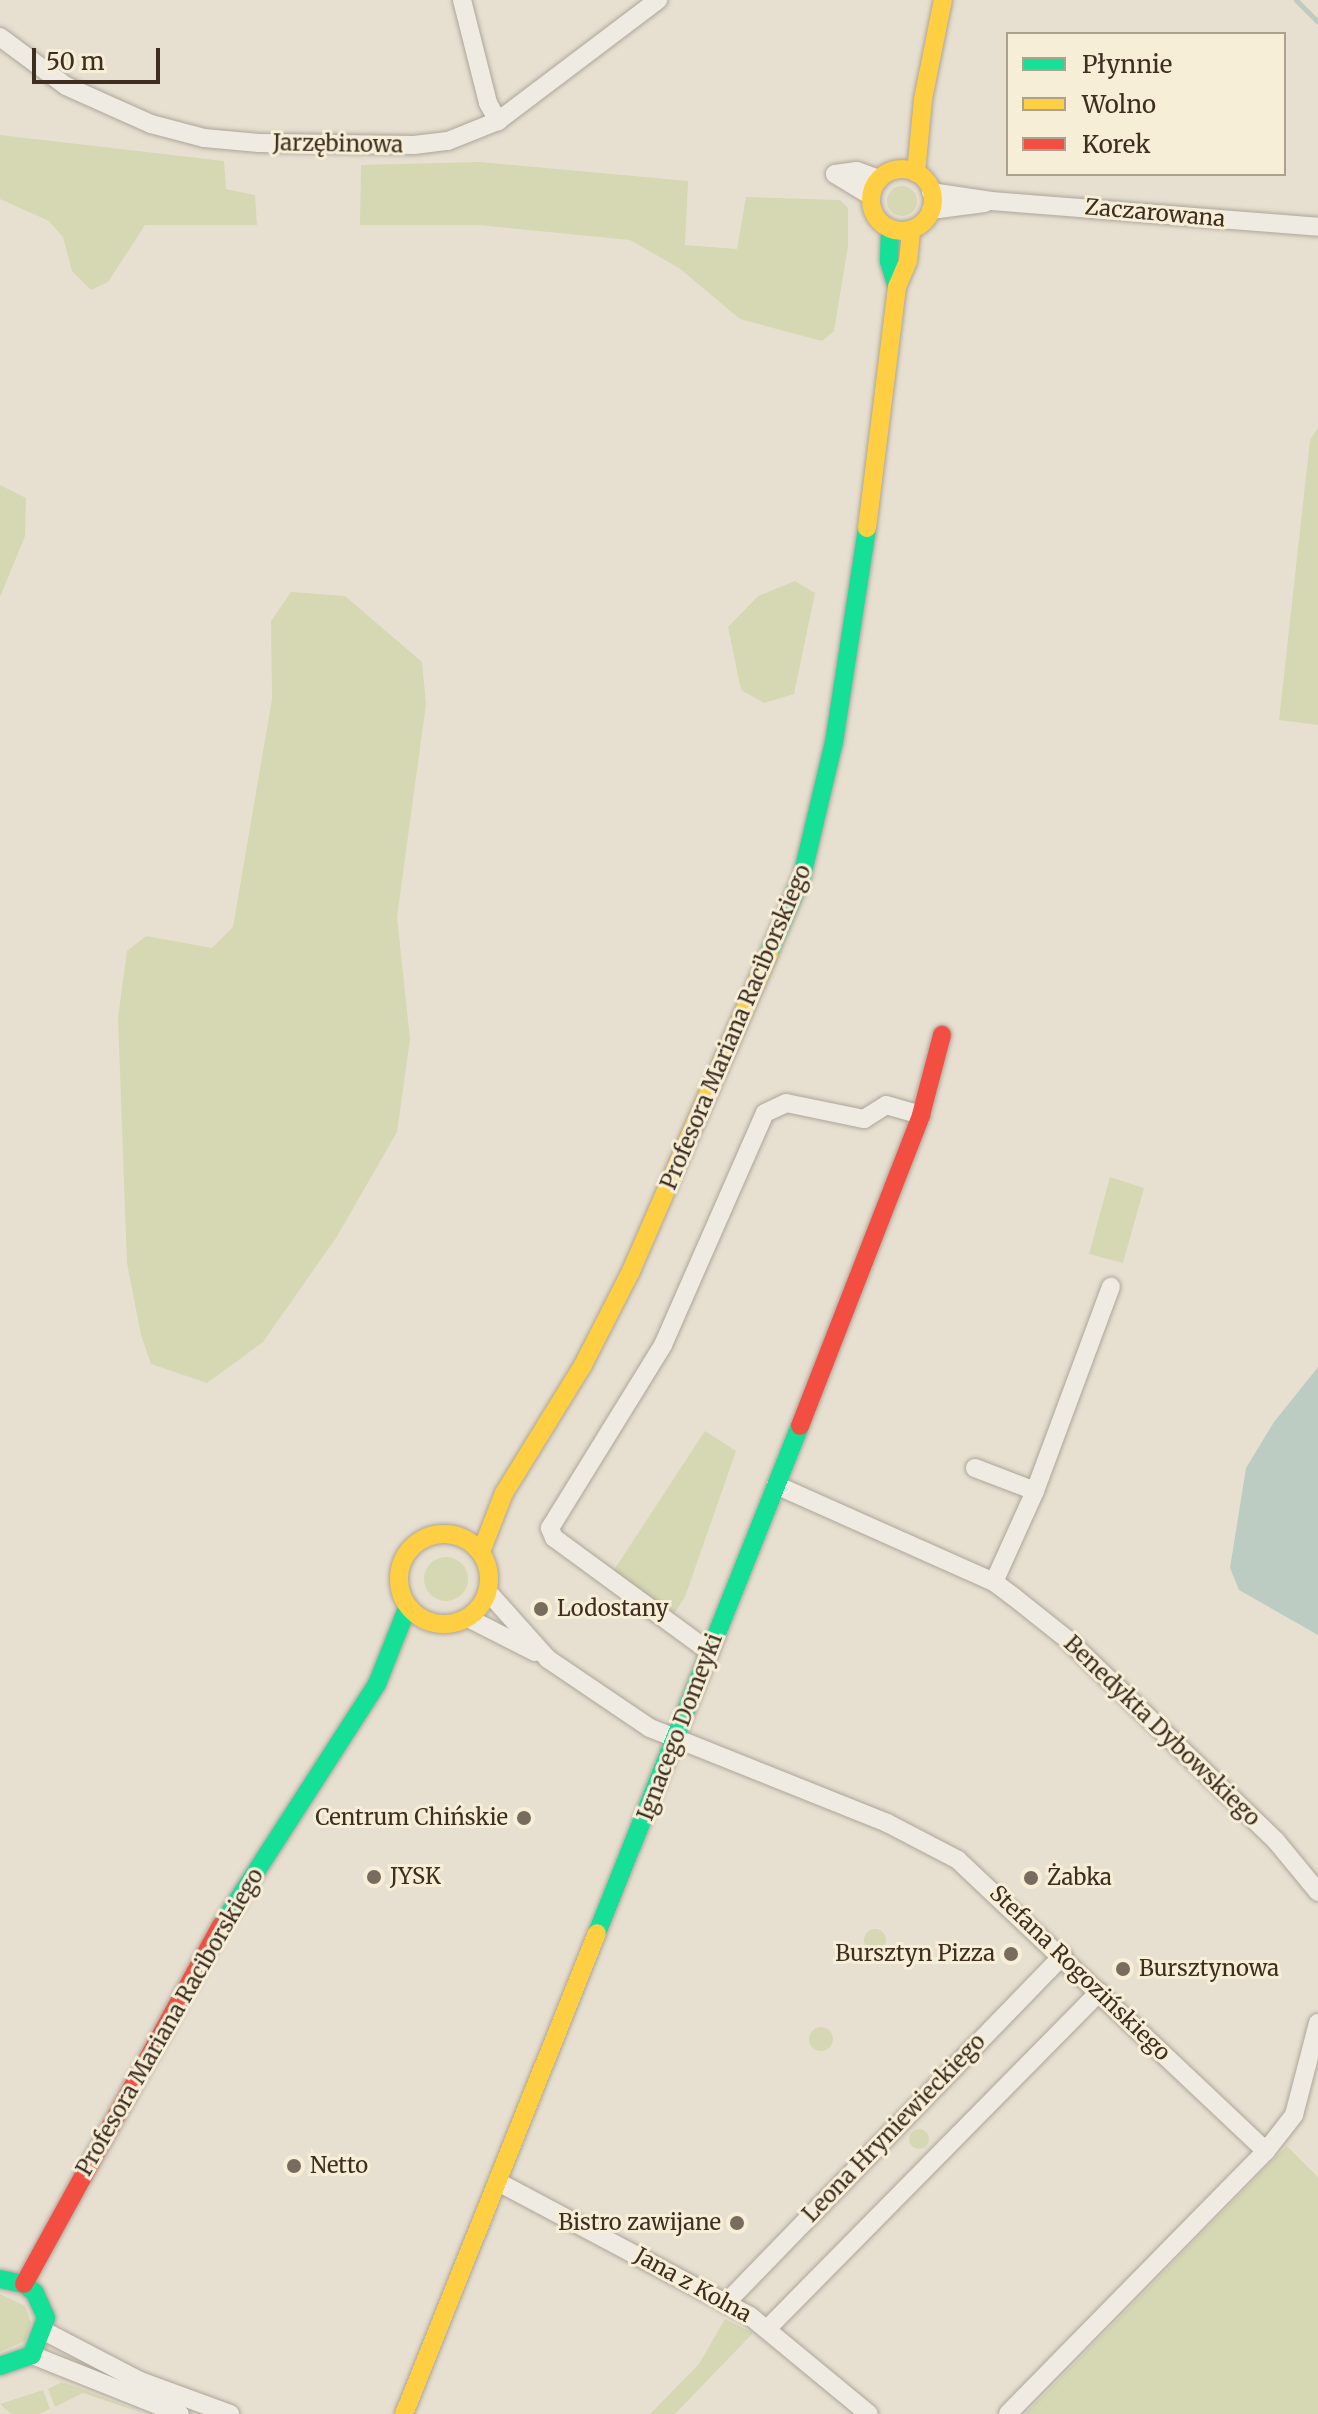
<!DOCTYPE html>
<html>
<head>
<meta charset="utf-8">
<style>
  body { margin:0 }
  #map { position:relative; width:1318px; height:2414px; overflow:hidden; background:#e7e0d1; font-family:Merriweather,serif }
  div>[style] { position:absolute }
  .green>* { inset:0; background:#d6d7b3 }
  .round { border-radius:50% }
  .water>* { inset:0; background:#bcccc2 }
  .stream>* { height:5px; margin:-2.5px; padding:0 2.5px; transform-origin:2.5px; border-radius:2.5px; background:#bcccc2 }
  .roads { filter:drop-shadow(0 0 2px #ada599) drop-shadow(0 0 2px #ada599) }
  .street>* { height:18px; margin:-9px; padding:0 9px; transform-origin:9px; border-radius:9px; background:#efebe3 }
  .fast>* { height:18px; margin:-9px; padding:0 9px; transform-origin:9px; border-radius:9px; background:#16e098 }
  .slow>* { height:18px; margin:-9px; padding:0 9px; transform-origin:9px; border-radius:9px; background:#ffcf43 }
  .slow>.ring { margin:-9px; padding:0; box-sizing:content-box; background:none; border:18px solid #ffcf43; border-radius:50% }
  .jam>* { height:18px; margin:-9px; padding:0 9px; transform-origin:9px; border-radius:9px; background:#f24e42 }
  .dots>* { width:22px; height:22px; translate:-50% -50%; box-sizing:border-box; border:4px solid #f7eed8; border-radius:50% }
  span { translate:-50% -50%; white-space:nowrap; text-align:center; line-height:1.15; -webkit-text-stroke:6px #f7eed8; paint-order:stroke }
  .street-label { font-size:22px; color:#3d2e20 }
  .poi-label { font-size:22px; color:#3d2e20 }
  .left { translate:0 -50%; text-align:left }
  .right { translate:-100% -50%; text-align:right }
  .legend { position:absolute; left:1006px; top:32px; width:280px; height:144px; box-sizing:border-box; background:#f7eed8; border:2px solid #ada18e; margin:0; padding:10px 14px; list-style:none; font-size:24px; color:#3d2e20 }
  .legend li { display:flex; align-items:center; gap:16px; height:40px }
  .legend b { width:40px; border:2px solid #ada18e }
  .scale { position:absolute; left:32px; top:48px; width:128px; height:36px; box-sizing:border-box; border:4px solid #3d2e20; border-top:0; padding-left:10px; font-size:24px; line-height:28px; white-space:nowrap; color:#3d2e20; -webkit-text-stroke:6px #f7eed8; paint-order:stroke }
</style>
</head>
<body>
<div id="map">
  <div class="green">
    <i style="clip-path:polygon(0 135px,224px 161px,226px 189px,255px 195px,257px 225px,145px 225px,108px 282px,91px 290px,72px 271px,63px 237px,49px 221px,0 199px)"></i>
    <i style="clip-path:polygon(480px 162px,688px 181px,685px 245px,737px 249px,746px 197px,840px 200px,848px 208px,848px 246px,834px 331px,822px 341px,740px 319px,679px 268px,630px 240px,479px 225px,360px 225px,361px 165px)"></i>
    <i class="round" style="left:887px;top:186px;width:30px;height:30px"></i>
    <i style="clip-path:polygon(1318px 428px,1318px 725px,1279px 720px,1310px 440px)"></i>
    <i style="clip-path:polygon(0 485px,26px 498px,25px 536px,0 597px)"></i>
    <i style="clip-path:polygon(795px 581px,815px 593px,794px 694px,764px 703px,741px 690px,728px 627px,758px 596px)"></i>
    <i style="clip-path:polygon(291px 592px,345px 596px,422px 662px,426px 704px,397px 917px,410px 1039px,397px 1132px,336px 1238px,263px 1342px,207px 1383px,151px 1364px,141px 1335px,127px 1263px,118px 1018px,127px 951px,146px 936px,212px 948px,233px 927px,272px 699px,271px 621px)"></i>
    <i style="clip-path:polygon(1110px 1177px,1144px 1188px,1123px 1263px,1089px 1254px)"></i>
    <i style="clip-path:polygon(705px 1431px,736px 1451px,685px 1597px,673px 1615px,612px 1573px)"></i>
    <i class="round" style="left:424px;top:1557px;width:44px;height:44px"></i>
    <i class="round" style="left:864px;top:1929px;width:22px;height:22px"></i>
    <i class="round" style="left:809px;top:2027px;width:24px;height:24px"></i>
    <i class="round" style="left:909px;top:2129px;width:20px;height:20px"></i>
    <i style="clip-path:polygon(1287px 2146px,1318px 2177px,1318px 2414px,1025px 2414px)"></i>
    <i style="clip-path:polygon(0 2294px,25px 2306px,31px 2323px,25px 2341px,0 2352px)"></i>
    <i style="clip-path:polygon(725px 2319px,753px 2333px,675px 2414px,650px 2414px,699px 2364px)"></i>
    <i style="clip-path:polygon(62px 2382px,79px 2388px,146px 2414px,83px 2393px,55px 2407px,48px 2389px)"></i>
    <i style="clip-path:polygon(43px 2390px,50px 2409px,39px 2414px,11px 2414px,0 2404px)"></i>
  </div>
  <div class="water">
    <i style="clip-path:polygon(1318px 1367px,1318px 1635px,1239px 1590px,1230px 1568px,1246px 1468px,1274px 1422px)"></i>
  </div>
  <div class="stream">
    <i style="left:1296px;top:0;width:31px;rotate:45deg"></i>
  </div>
  <div class="roads">
    <div class="street">
      <i style="left:462px;top:0;width:106px;rotate:75.8deg"></i>
      <i style="left:488px;top:103px;width:21px;rotate:61deg"></i>
      <i style="left:0;top:37px;width:82px;rotate:36.6deg"></i>
      <i style="left:66px;top:86px;width:93px;rotate:24.1deg"></i>
      <i style="left:151px;top:124px;width:55px;rotate:14.8deg"></i>
      <i style="left:204px;top:138px;width:55px;rotate:5.2deg"></i>
      <i style="left:259px;top:143px;width:155px;rotate:0.7deg"></i>
      <i style="left:414px;top:145px;width:34px;rotate:-7deg"></i>
      <i style="left:448px;top:141px;width:54px;rotate:-21.8deg"></i>
      <i style="left:498px;top:121px;width:201px;rotate:-37.1deg"></i>
      <i style="left:835px;top:174px;width:22px;rotate:-8deg"></i>
      <i style="left:857px;top:171px;width:23px;rotate:20deg"></i>
      <i style="left:835px;top:174px;width:42px;rotate:31.4deg"></i>
      <i style="left:931px;top:192px;width:61px;rotate:8.5deg"></i>
      <i style="left:991px;top:201px;width:328px;rotate:4.5deg"></i>
      <i style="left:931px;top:210px;width:54px;rotate:-7.4deg"></i>
      <i style="left:975px;top:1468px;width:64px;rotate:21deg"></i>
      <i style="left:776px;top:1485px;width:239px;rotate:24deg"></i>
      <i style="left:994px;top:1582px;width:25px;rotate:37deg"></i>
      <i style="left:1014px;top:1597px;width:69px;rotate:38.5deg"></i>
      <i style="left:1068px;top:1640px;width:289px;rotate:44deg"></i>
      <i style="left:1276px;top:1841px;width:66px;rotate:50.5deg"></i>
      <i style="left:994px;top:1582px;width:100px;rotate:-65.7deg"></i>
      <i style="left:1035px;top:1491px;width:218px;rotate:-69.6deg"></i>
      <i style="left:488px;top:1592px;width:90px;rotate:48.2deg"></i>
      <i style="left:548px;top:1659px;width:123px;rotate:34.1deg"></i>
      <i style="left:650px;top:1728px;width:255px;rotate:21.8deg"></i>
      <i style="left:887px;top:1823px;width:80px;rotate:27.5deg"></i>
      <i style="left:958px;top:1860px;width:424px;rotate:43.4deg"></i>
      <i style="left:1266px;top:2151px;width:368px;rotate:134.5deg"></i>
      <i style="left:468px;top:1618px;width:75px;rotate:26.9deg"></i>
      <i style="left:710px;top:1652px;width:193px;rotate:-143.8deg"></i>
      <i style="left:554px;top:1538px;width:11px;rotate:-112deg"></i>
      <i style="left:550px;top:1528px;width:215px;rotate:-58.3deg"></i>
      <i style="left:663px;top:1345px;width:253px;rotate:-66.3deg"></i>
      <i style="left:765px;top:1113px;width:23px;rotate:-25deg"></i>
      <i style="left:786px;top:1103px;width:80px;rotate:11.6deg"></i>
      <i style="left:864px;top:1119px;width:26px;rotate:-32deg"></i>
      <i style="left:886px;top:1105px;width:36px;rotate:16deg"></i>
      <i style="left:1266px;top:2151px;width:46px;rotate:-52.1deg"></i>
      <i style="left:1294px;top:2115px;width:95px;rotate:-75.4deg"></i>
      <i style="left:500px;top:2183px;width:283px;rotate:28deg"></i>
      <i style="left:750px;top:2316px;width:154px;rotate:39.5deg"></i>
      <i style="left:726px;top:2303px;width:484px;rotate:-45.9deg"></i>
      <i style="left:768px;top:2328px;width:472px;rotate:-45.4deg"></i>
      <i style="left:46px;top:2332px;width:106px;rotate:27.5deg"></i>
      <i style="left:140px;top:2381px;width:96px;rotate:20.1deg"></i>
      <i style="left:32px;top:2355px;width:159px;rotate:21.7deg"></i>
    </div>
    <div class="fast">
      <i style="left:890px;top:229px;width:32px;rotate:92deg"></i>
      <i style="left:889px;top:261px;width:27px;rotate:73deg"></i>
      <i style="left:769px;top:953px;width:84px;rotate:-66.8deg"></i>
      <i style="left:802px;top:876px;width:138px;rotate:-76.6deg"></i>
      <i style="left:834px;top:742px;width:217px;rotate:-81.2deg"></i>
      <i style="left:221px;top:1926px;width:288px;rotate:-57.2deg"></i>
      <i style="left:377px;top:1684px;width:84px;rotate:-68.3deg"></i>
      <i style="left:597px;top:1933px;width:546px;rotate:-68.18deg"></i>
      <i style="left:0;top:2279px;width:25px;rotate:12deg"></i>
      <i style="left:24px;top:2284px;width:14px;rotate:39deg"></i>
      <i style="left:35px;top:2293px;width:27px;rotate:66deg"></i>
      <i style="left:46px;top:2318px;width:40px;rotate:111deg"></i>
      <i style="left:32px;top:2355px;width:34px;rotate:161deg"></i>
    </div>
    <div class="slow">
      <i class="ring" style="left:871px;top:169px;width:44px;height:44px"></i>
      <i style="left:916px;top:173px;width:74px;rotate:-84.6deg"></i>
      <i style="left:923px;top:99px;width:101px;rotate:-78.6deg"></i>
      <i style="left:867px;top:528px;width:243px;rotate:-82.9deg"></i>
      <i style="left:897px;top:287px;width:28px;rotate:-67deg"></i>
      <i style="left:908px;top:261px;width:31px;rotate:-84deg"></i>
      <i class="ring" style="left:399px;top:1534px;width:72px;height:72px"></i>
      <i style="left:481px;top:1552px;width:63px;rotate:-68.7deg"></i>
      <i style="left:504px;top:1493px;width:150px;rotate:-58.3deg"></i>
      <i style="left:583px;top:1365px;width:106px;rotate:-62.9deg"></i>
      <i style="left:631px;top:1271px;width:347px;rotate:-66.5deg"></i>
      <i style="left:404px;top:2414px;width:518px;rotate:-68.14deg"></i>
    </div>
    <div class="jam">
      <i style="left:800px;top:1426px;width:334px;rotate:-68.7deg"></i>
      <i style="left:921px;top:1115px;width:83px;rotate:-75.3deg"></i>
      <i style="left:24px;top:2284px;width:409px;rotate:-61.2deg"></i>
    </div>
  </div>
  <div class="dots">
    <i style="left:541px;top:1609px;background:#786c5e"></i>
    <i style="left:524px;top:1818px;background:#786c5e"></i>
    <i style="left:374px;top:1877px;background:#786c5e"></i>
    <i style="left:1031px;top:1878px;background:#786c5e"></i>
    <i style="left:1011px;top:1954px;background:#786c5e"></i>
    <i style="left:1123px;top:1969px;background:#786c5e"></i>
    <i style="left:294px;top:2166px;background:#786c5e"></i>
    <i style="left:737px;top:2223px;background:#786c5e"></i>
  </div>
  <div class="street-label">
    <span style="left:338px;top:144px;rotate:1deg">Jarzębinowa</span>
    <span style="left:1155px;top:213px;rotate:5deg">Zaczarowana</span>
    <span style="left:736px;top:1027px;rotate:-67deg">Profesora Mariana Raciborskiego</span>
    <span style="left:680px;top:1727px;rotate:-69deg">Ignacego Domeyki</span>
    <span style="left:1162px;top:1731px;rotate:44deg">Benedykta Dybowskiego</span>
    <span style="left:1080px;top:1973px;rotate:44deg">Stefana Rogozińskiego</span>
    <span style="left:170px;top:2022px;rotate:-60deg">Profesora Mariana Raciborskiego</span>
    <span style="left:894px;top:2128px;rotate:-46deg">Leona Hryniewieckiego</span>
    <span style="left:693px;top:2285px;rotate:29deg">Jana z Kolna</span>
  </div>
  <div class="poi-label">
    <span class="left" style="left:557px;top:1609px">Lodostany</span>
    <span class="right" style="left:508px;top:1818px">Centrum Chińskie</span>
    <span class="left" style="left:390px;top:1877px">JYSK</span>
    <span class="left" style="left:1047px;top:1878px">Żabka</span>
    <span class="right" style="left:995px;top:1954px">Bursztyn Pizza</span>
    <span class="left" style="left:1139px;top:1969px">Bursztynowa</span>
    <span class="left" style="left:310px;top:2166px">Netto</span>
    <span class="right" style="left:721px;top:2223px">Bistro zawijane</span>
  </div>
  <ul class="legend">
  <li><b style="height:10px;background:#16e098"></b>Płynnie</li>
  <li><b style="height:10px;background:#ffcf43"></b>Wolno</li>
  <li><b style="height:10px;background:#f24e42"></b>Korek</li>
  </ul>
  <div class="scale">50 m</div>
</div>
</body>
</html>
